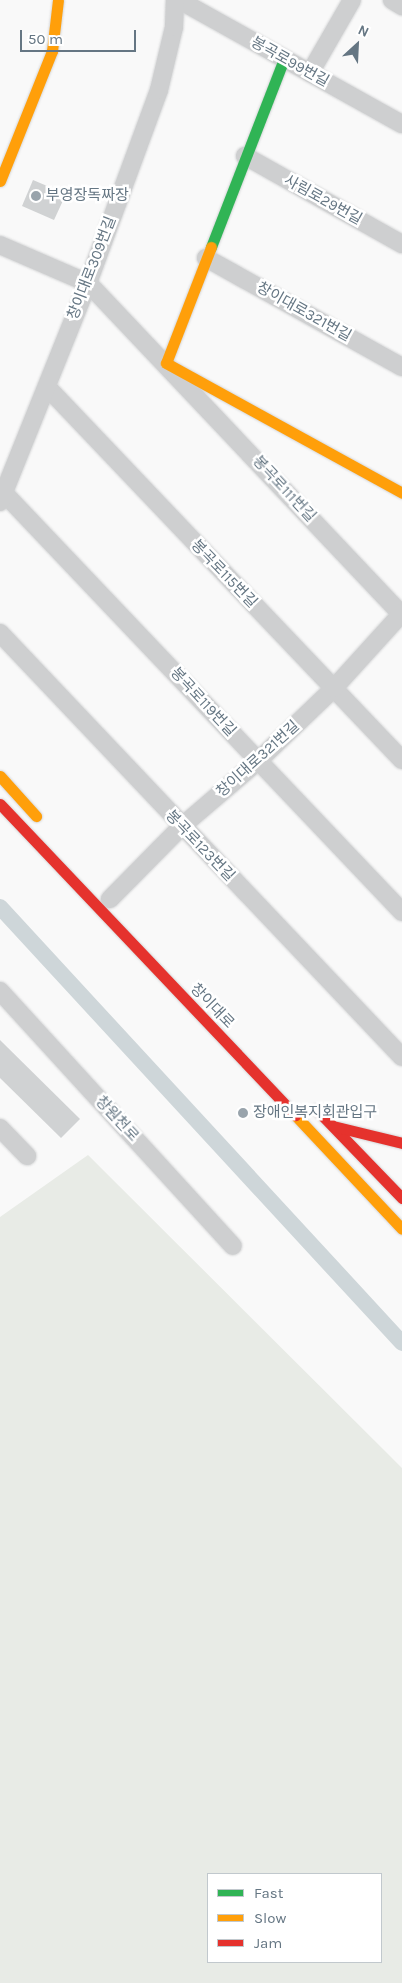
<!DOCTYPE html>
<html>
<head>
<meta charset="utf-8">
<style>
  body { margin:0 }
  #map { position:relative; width:402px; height:1983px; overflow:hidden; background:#f9f9f9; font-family:Karla,"Noto Sans KR",sans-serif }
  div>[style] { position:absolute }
  .green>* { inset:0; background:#e8ebe6 }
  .canal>* { height:16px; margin:-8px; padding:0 8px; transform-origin:8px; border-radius:8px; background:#ced6d9 }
  .building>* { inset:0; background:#d0d2d3 }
  .roads { filter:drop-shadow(0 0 1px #d5d6d7) drop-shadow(0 0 1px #d5d6d7) }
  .street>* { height:18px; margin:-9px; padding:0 9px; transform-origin:9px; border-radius:9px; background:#cecfd0 }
  .fast>* { height:11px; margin:-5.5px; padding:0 5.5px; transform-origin:5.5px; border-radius:5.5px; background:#30b455 }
  .slow>* { height:11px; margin:-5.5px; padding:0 5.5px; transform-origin:5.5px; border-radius:5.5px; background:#ff9f0a }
  .jam>* { height:11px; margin:-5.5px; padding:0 5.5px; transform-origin:5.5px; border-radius:5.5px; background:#e5322d }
  .dots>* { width:14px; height:14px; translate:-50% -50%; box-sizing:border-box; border:2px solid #fff; border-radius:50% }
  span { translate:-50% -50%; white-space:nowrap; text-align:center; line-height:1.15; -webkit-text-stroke:5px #fff; paint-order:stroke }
  .street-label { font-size:15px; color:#657683 }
  .poi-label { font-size:15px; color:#657683 }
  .left { translate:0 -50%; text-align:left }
  .legend { position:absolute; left:207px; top:1873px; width:175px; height:90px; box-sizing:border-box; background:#fff; border:1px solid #c1c8cd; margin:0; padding:6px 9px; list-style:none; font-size:15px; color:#657683 }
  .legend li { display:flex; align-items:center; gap:10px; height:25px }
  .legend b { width:25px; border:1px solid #c1c8cd }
  .north { position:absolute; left:332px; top:20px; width:50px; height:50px; -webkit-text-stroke:4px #fff; paint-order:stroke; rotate:25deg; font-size:14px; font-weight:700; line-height:20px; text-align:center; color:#657683 }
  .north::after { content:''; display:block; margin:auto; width:18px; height:22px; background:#657683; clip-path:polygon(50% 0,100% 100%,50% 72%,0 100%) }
  .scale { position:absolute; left:20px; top:30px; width:116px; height:22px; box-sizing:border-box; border:2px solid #657683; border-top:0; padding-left:6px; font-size:15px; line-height:18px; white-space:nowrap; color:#657683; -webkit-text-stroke:4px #fff; paint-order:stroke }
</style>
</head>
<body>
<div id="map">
  <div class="green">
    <i style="clip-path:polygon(evenodd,88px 1155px,402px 1468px,402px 1983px,0 1983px,0 1217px,88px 1155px,208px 1874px,381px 1874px,381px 1962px,208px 1962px,208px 1874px)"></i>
  </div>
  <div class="canal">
    <i style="left:0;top:907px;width:593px;rotate:47.32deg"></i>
  </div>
  <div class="building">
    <i style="clip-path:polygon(33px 180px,66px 194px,54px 220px,22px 206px)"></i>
    <i style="clip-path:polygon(0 1040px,80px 1119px,61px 1138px,0 1078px)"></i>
  </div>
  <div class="roads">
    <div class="street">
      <i style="left:179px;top:0;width:255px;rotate:29.1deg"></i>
      <i style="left:392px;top:0;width:12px;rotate:31deg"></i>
      <i style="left:310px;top:73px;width:84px;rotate:-60.1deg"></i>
      <i style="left:245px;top:156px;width:180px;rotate:29.3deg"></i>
      <i style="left:0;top:245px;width:96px;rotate:23.4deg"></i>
      <i style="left:88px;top:283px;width:457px;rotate:46.6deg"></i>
      <i style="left:206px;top:258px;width:224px;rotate:29.1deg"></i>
      <i style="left:47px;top:387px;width:515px;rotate:46.42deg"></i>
      <i style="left:4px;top:493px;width:578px;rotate:46.47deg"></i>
      <i style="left:0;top:502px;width:236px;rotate:-68.1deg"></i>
      <i style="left:88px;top:283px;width:206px;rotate:-69.8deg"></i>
      <i style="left:159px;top:90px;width:65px;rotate:-76.6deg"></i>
      <i style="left:174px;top:27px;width:27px;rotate:-88deg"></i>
      <i style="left:0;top:633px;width:584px;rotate:46.53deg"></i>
      <i style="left:110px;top:899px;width:101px;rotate:-45.4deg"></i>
      <i style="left:181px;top:827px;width:101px;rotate:-40.6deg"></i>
      <i style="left:258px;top:761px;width:105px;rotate:-43.8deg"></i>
      <i style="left:334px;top:688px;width:101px;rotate:-47.8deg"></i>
      <i style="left:0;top:991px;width:345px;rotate:47.6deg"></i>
      <i style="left:0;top:1128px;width:39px;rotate:46deg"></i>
    </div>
    <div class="fast">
      <i style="left:211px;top:247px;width:202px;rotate:-68.8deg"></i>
    </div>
    <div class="slow">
      <i style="left:0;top:181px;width:140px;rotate:-68.2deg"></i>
      <i style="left:52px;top:51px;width:51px;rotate:-83.3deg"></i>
      <i style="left:211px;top:247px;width:124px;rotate:111.2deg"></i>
      <i style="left:166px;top:363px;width:269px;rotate:28.8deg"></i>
      <i style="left:0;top:776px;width:54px;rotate:48deg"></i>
      <i style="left:295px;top:1115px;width:156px;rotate:46.8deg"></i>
    </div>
    <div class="jam">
      <i style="left:0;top:804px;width:429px;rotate:46.5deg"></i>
      <i style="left:316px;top:1109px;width:124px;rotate:46deg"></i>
      <i style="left:333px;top:1126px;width:71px;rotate:13.8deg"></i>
    </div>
  </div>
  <div class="dots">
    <i style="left:36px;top:196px;background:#99a4ac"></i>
    <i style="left:243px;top:1113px;background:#99a4ac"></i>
  </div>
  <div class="street-label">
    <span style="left:290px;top:62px;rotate:29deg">봉곡로99번길</span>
    <span style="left:323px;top:200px;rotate:29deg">사림로29번길</span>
    <span style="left:92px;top:268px;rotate:-69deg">창이대로309번길</span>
    <span style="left:304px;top:312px;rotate:29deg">창이대로321번길</span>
    <span style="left:284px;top:489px;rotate:47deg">봉곡로111번길</span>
    <span style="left:224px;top:574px;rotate:46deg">봉곡로115번길</span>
    <span style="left:203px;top:702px;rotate:47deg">봉곡로119번길</span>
    <span style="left:258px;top:759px;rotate:-42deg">창이대로321번길</span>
    <span style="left:200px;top:846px;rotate:46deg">봉곡로123번길</span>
    <span style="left:212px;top:1006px;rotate:46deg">창이대로</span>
    <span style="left:117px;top:1119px;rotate:47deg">창원천로</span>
  </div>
  <div class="poi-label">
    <span class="left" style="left:46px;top:196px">부영장독짜장</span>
    <span class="left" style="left:253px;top:1113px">장애인복지회관입구</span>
  </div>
  <ul class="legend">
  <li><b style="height:6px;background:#30b455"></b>Fast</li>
  <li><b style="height:6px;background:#ff9f0a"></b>Slow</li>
  <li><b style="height:6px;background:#e5322d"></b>Jam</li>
  </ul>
  <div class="north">N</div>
  <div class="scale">50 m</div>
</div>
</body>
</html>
